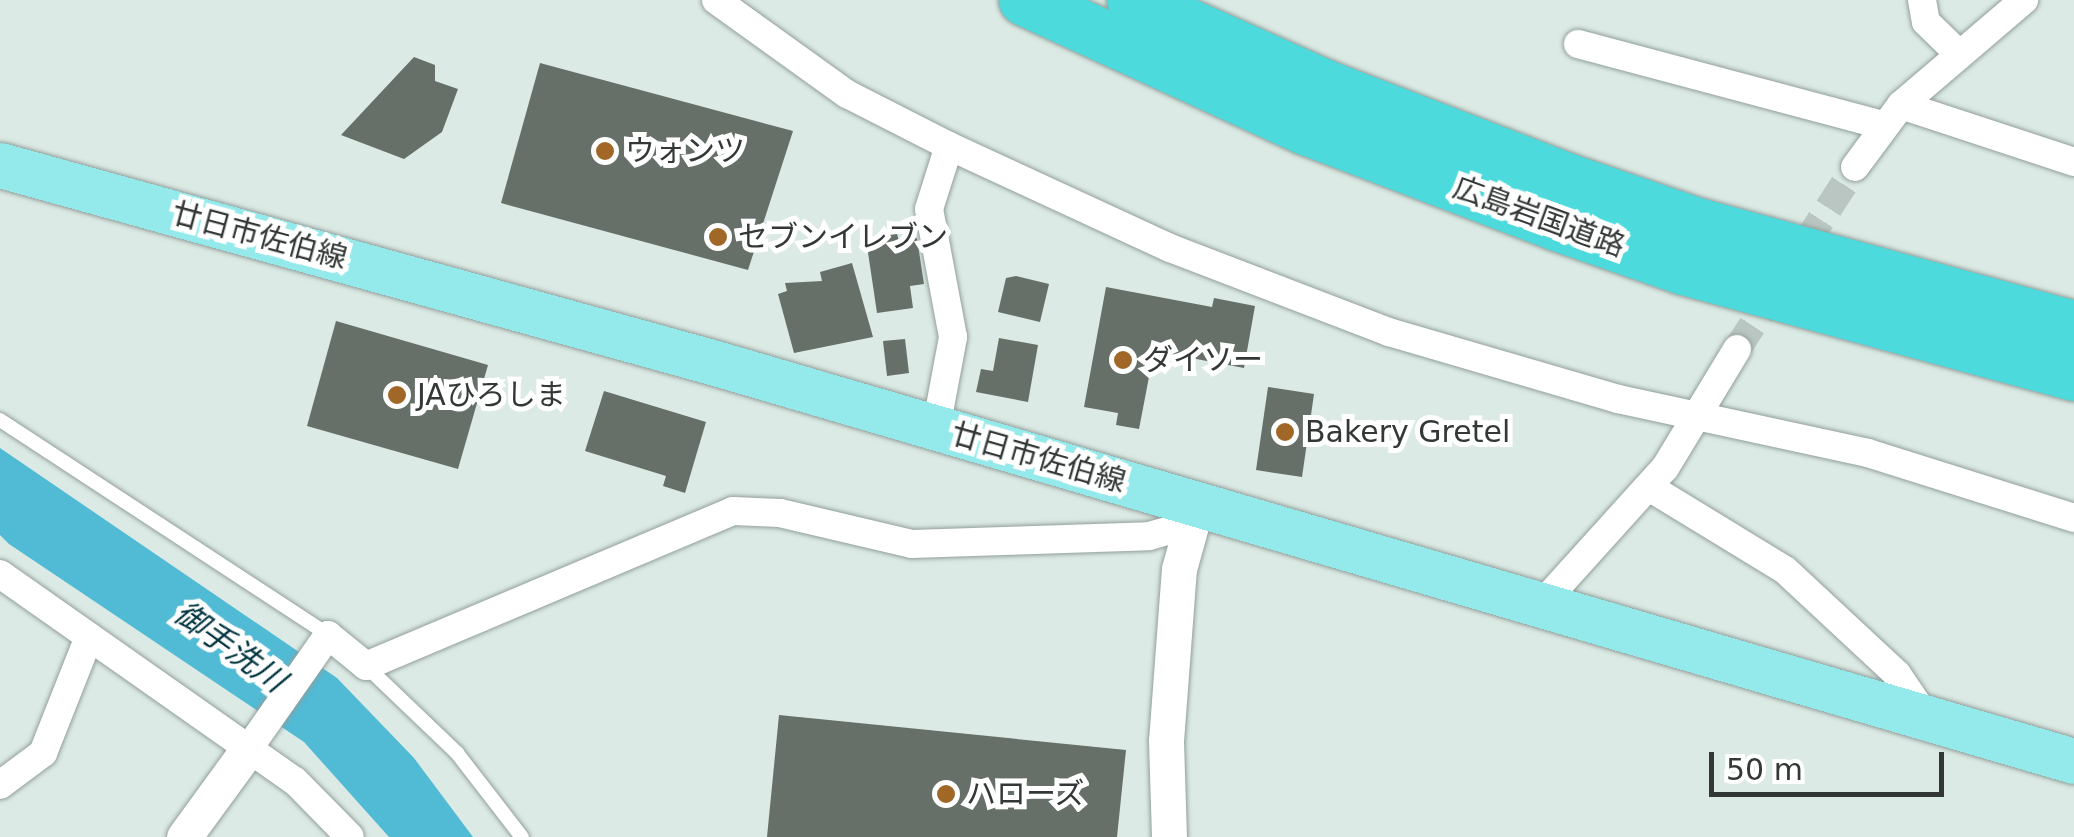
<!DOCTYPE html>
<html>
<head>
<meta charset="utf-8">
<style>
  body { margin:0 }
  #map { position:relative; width:2074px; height:837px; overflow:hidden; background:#dceae5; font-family:"DejaVu Sans","Noto Sans JP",sans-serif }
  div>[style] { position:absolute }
  .water>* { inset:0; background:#51bad5 }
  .building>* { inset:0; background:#666f68 }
  .minor-tunnel>* { height:28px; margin-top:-14px; transform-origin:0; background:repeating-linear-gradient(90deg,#bac6c2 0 28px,transparent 0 42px) }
  .roads { filter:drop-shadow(0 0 2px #929f9b) drop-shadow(0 0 2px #929f9b) }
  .service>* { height:14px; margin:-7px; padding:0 7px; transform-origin:7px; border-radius:7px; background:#fff }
  .minor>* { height:28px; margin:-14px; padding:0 14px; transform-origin:14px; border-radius:14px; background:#fff }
  .tertiary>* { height:35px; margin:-17.5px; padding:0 17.5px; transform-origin:17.5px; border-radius:17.5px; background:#fff }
  .primary>* { height:45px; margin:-22.5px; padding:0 22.5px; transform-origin:22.5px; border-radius:22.5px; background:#94e9ea }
  .motorway>* { height:52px; margin:-26px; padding:0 26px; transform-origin:26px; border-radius:26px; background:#4cdadc }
  .dots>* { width:28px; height:28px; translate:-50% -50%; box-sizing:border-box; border:5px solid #fff; border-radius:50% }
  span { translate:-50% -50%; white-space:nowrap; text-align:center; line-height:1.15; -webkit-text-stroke:10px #fff; paint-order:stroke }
  .poi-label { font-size:30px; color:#333837 }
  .left { translate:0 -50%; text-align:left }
  .street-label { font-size:30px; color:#333837 }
  .water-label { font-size:32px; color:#01343f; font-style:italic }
  .scale { position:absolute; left:1709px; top:752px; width:235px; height:45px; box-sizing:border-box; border:5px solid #333837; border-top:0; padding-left:12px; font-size:30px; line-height:35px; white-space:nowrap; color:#333837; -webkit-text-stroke:8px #fff; paint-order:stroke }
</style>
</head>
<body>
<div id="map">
  <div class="water">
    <i style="clip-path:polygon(0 448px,337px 678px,414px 758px,473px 837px,389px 837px,304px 742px,9px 544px,0 535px)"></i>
  </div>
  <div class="building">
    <i style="clip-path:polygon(414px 57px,435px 65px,435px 81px,458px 89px,442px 132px,404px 159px,341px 135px)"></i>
    <i style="clip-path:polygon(540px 63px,793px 131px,748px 270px,501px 203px)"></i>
    <i style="clip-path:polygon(897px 234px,899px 241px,917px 238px,924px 284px,910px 286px,913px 308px,877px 313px,866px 239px)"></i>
    <i style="clip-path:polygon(852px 263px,873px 337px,794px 353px,778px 294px,787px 291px,785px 283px,822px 281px,820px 272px)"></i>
    <i style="clip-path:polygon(1016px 276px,1049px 284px,1040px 322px,998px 312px,1006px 278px)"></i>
    <i style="clip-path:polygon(1106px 287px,1212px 307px,1214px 298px,1255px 306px,1244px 368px,1154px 351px,1139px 429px,1116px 425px,1118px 413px,1084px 407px)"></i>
    <i style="clip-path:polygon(336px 321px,488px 365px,458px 469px,307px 426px)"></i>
    <i style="clip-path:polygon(999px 338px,1038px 345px,1028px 402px,976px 392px,981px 369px,993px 371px)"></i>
    <i style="clip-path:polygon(905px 339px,909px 373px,887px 376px,883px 341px)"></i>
    <i style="clip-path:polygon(1268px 387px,1314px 394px,1302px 477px,1256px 470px)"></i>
    <i style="clip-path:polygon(604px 391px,706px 422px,685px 493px,663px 486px,666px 476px,585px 451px)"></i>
    <i style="clip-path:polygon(779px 715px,1126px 750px,1117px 837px,767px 837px)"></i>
  </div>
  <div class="minor-tunnel">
    <i style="left:1737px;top:349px;width:217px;rotate:-57deg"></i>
  </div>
  <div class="roads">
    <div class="service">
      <i style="left:0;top:420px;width:392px;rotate:33.2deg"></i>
      <i style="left:366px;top:666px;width:126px;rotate:43.7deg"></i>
      <i style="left:457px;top:753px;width:106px;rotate:52.3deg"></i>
    </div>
    <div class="minor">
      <i style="left:716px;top:0;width:161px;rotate:35.7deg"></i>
      <i style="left:847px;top:94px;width:114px;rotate:27deg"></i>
      <i style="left:949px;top:146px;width:243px;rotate:24.8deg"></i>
      <i style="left:1170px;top:248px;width:235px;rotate:21deg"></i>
      <i style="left:1389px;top:332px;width:239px;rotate:16.3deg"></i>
      <i style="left:1618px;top:399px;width:256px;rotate:12.2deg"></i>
      <i style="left:1868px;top:453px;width:216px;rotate:17.5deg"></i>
      <i style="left:1922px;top:0;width:22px;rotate:80deg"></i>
      <i style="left:1926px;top:22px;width:47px;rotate:44.1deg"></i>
      <i style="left:1578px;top:44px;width:315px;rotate:14.9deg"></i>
      <i style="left:1901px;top:105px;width:182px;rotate:18.2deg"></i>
      <i style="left:1855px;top:167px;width:77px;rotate:-53.4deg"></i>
      <i style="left:1901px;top:105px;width:162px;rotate:-40.5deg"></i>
      <i style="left:936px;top:428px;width:93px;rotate:-79.4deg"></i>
      <i style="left:953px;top:337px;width:130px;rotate:-100.6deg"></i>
      <i style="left:929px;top:209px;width:66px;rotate:-72.4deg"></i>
      <i style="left:1649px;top:487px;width:159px;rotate:31.4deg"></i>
      <i style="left:1785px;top:570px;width:153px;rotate:42.9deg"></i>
      <i style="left:1897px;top:674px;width:52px;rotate:56deg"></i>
      <i style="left:0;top:574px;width:360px;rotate:35.1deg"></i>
      <i style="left:295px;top:781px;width:78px;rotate:45.5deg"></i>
      <i style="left:1541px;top:605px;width:185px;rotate:-47.9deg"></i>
      <i style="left:1665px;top:468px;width:139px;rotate:-58.8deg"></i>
      <i style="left:249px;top:748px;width:138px;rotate:-55deg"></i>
      <i style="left:328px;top:635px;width:49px;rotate:39.2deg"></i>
      <i style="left:366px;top:666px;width:398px;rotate:-22.9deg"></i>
      <i style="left:733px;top:511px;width:47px;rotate:2.4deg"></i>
      <i style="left:780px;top:513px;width:136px;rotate:13.2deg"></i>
      <i style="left:912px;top:544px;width:237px;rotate:-1.9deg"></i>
      <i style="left:1149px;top:536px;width:41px;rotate:-15.4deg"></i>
      <i style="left:0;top:785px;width:54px;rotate:-36.7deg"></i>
      <i style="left:43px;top:753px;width:125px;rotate:-68.4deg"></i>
    </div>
    <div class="tertiary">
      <i style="left:184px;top:837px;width:110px;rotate:-53.9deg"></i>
      <i style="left:1169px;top:837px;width:96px;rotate:-91.8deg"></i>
      <i style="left:1166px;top:741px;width:172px;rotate:-85.7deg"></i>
      <i style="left:1179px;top:569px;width:67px;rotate:-74.5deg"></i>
    </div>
    <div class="primary">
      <i style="left:0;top:165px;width:739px;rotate:15.47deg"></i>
      <i style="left:712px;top:362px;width:1419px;rotate:16.33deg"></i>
    </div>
    <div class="motorway">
      <i style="left:1025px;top:0;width:309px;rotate:24.7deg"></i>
      <i style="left:1306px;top:129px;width:269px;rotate:20.9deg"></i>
      <i style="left:1557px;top:225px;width:134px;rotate:19.1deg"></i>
      <i style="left:1684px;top:269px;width:404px;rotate:15.2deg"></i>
      <i style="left:1133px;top:0;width:208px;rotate:24.1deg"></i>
      <i style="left:1323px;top:85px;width:267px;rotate:21.1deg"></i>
      <i style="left:1572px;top:181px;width:132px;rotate:19deg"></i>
      <i style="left:1697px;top:224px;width:391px;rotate:15.3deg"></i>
    </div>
  </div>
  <div class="dots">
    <i style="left:605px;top:151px;background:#a16727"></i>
    <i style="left:718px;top:237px;background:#a16727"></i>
    <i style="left:1123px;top:360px;background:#a16727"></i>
    <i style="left:397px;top:395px;background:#a16727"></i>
    <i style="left:1285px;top:432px;background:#a16727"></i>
    <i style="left:946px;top:794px;background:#a16727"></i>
  </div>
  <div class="poi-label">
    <span class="left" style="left:625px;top:151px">ウォンツ</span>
    <span class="left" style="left:738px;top:237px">セブンイレブン</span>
    <span class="left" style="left:1143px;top:360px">ダイソー</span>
    <span class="left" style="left:417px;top:395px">JAひろしま</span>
    <span class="left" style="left:1305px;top:432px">Bakery Gretel</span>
    <span class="left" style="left:966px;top:794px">ハローズ</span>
  </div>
  <div class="street-label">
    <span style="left:1539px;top:217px;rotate:20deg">広島岩国道路</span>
    <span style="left:259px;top:236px;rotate:15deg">廿日市佐伯線</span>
    <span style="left:1038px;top:458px;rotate:16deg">廿日市佐伯線</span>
  </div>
  <div class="water-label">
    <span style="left:230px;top:647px;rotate:36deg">御手洗川</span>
  </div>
  <div class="scale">50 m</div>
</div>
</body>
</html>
